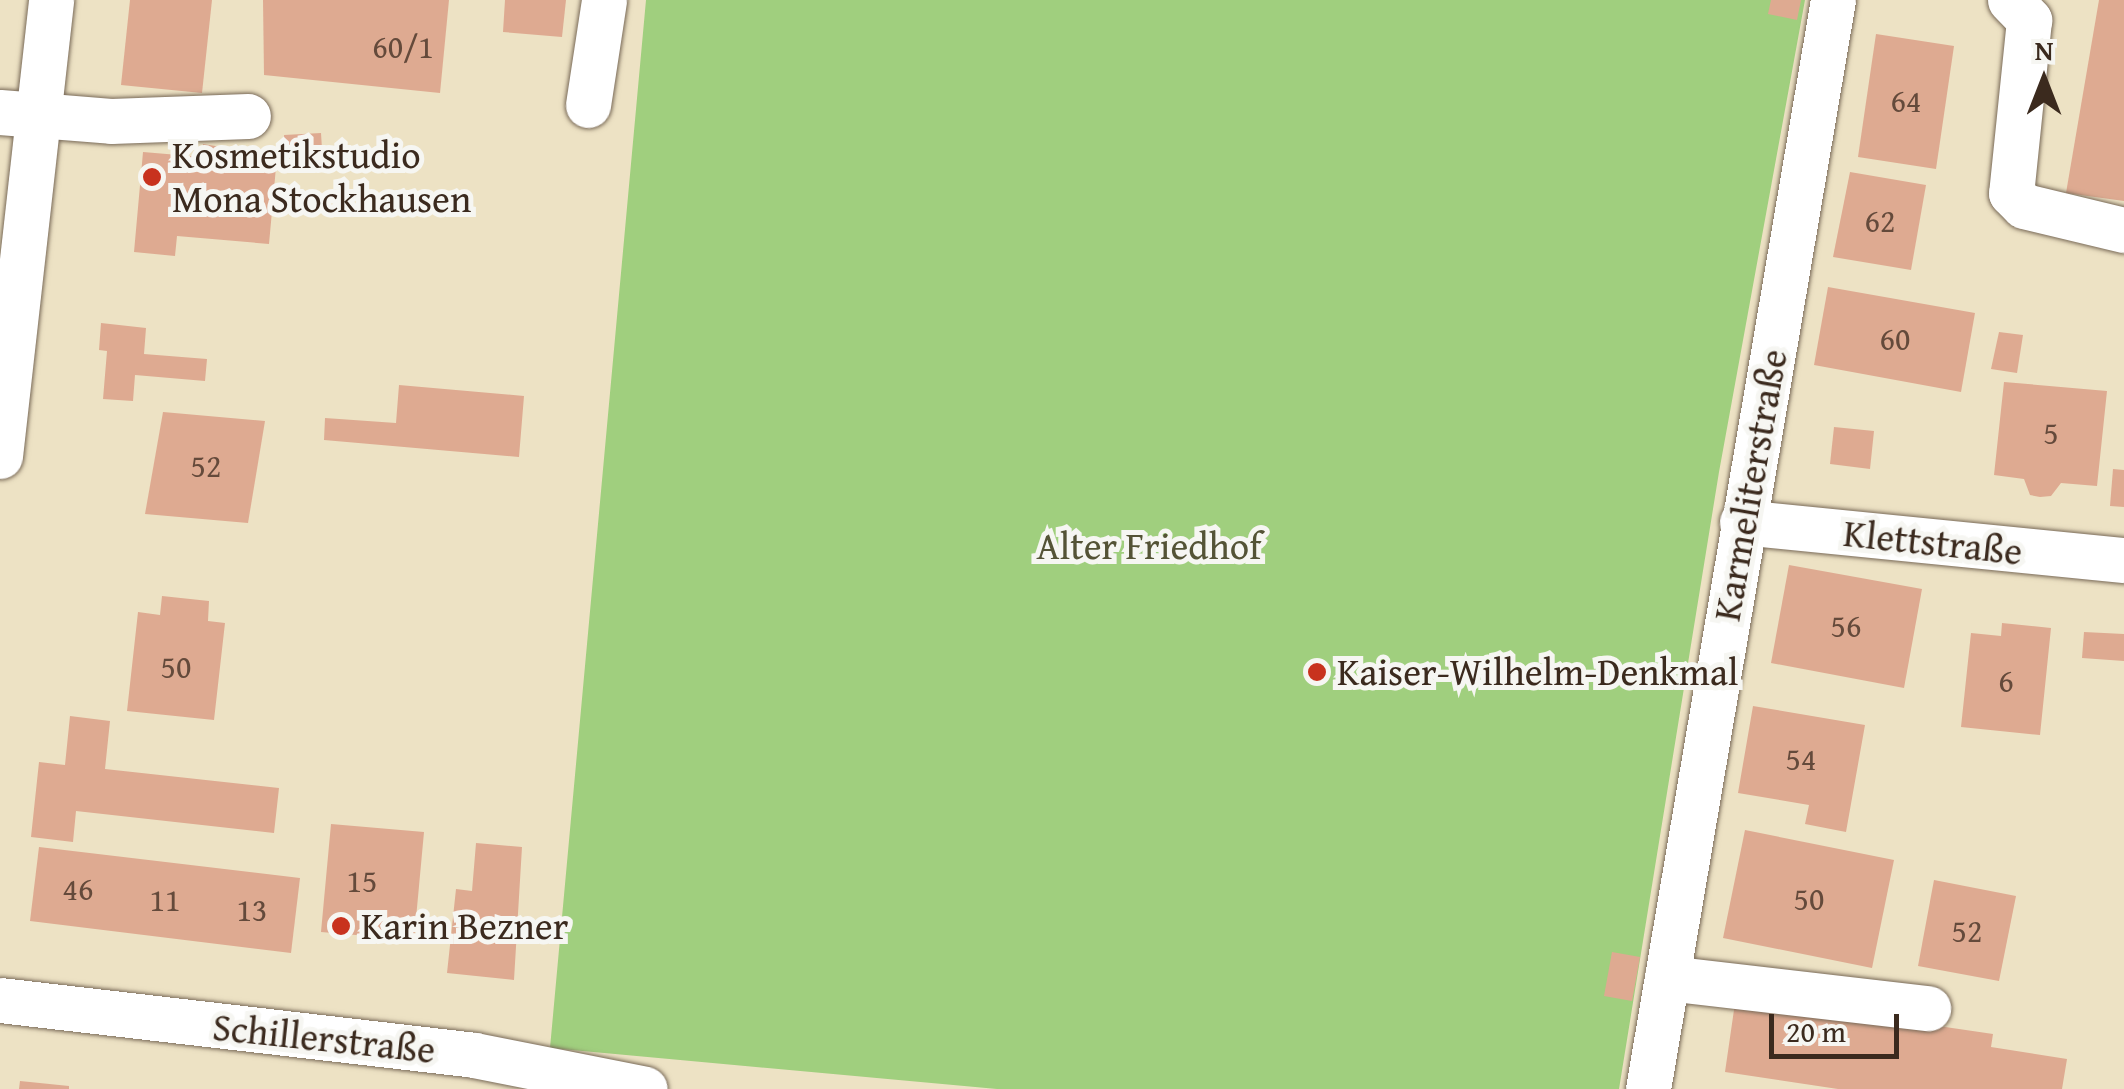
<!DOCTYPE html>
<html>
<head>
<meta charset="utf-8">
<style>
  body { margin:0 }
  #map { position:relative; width:2124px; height:1089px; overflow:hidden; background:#ede2c4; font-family:"Gentium Book Plus",serif }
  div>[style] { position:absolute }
  .green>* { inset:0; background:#a0cf7e }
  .building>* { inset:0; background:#deaa91 }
  .roads { filter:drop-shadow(0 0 2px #796a58) drop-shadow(0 0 2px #796a58) }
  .minor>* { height:45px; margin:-22.5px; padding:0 22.5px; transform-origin:22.5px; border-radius:22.5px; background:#fff }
  .dots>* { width:28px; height:28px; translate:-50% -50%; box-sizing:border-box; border:5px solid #f6f6f2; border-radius:50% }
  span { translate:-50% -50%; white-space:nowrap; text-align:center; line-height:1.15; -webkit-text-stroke:10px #f6f6f2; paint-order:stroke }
  .number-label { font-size:32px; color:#644a3b }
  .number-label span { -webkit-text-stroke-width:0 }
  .poi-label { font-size:38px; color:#3b2a1e }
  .left { translate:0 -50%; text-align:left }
  .street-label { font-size:38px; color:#3b2a1e }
  .park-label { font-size:38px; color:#545336 }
  .north { position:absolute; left:1994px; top:30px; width:100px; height:100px; -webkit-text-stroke:8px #f6f6f2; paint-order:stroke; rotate:0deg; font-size:28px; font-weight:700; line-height:40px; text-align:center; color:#3b2a1e }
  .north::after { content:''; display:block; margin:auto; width:35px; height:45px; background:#3b2a1e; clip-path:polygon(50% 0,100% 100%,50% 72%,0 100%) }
  .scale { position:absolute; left:1769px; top:1014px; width:130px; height:45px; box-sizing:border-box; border:5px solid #3b2a1e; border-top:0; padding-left:12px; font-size:30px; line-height:35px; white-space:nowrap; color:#3b2a1e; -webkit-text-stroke:8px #f6f6f2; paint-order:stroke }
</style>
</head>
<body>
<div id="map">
  <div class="green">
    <i style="clip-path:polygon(646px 0,1805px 0,1719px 472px,1619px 1089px,997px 1089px,550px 1048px)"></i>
  </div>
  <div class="building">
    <i style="clip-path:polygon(130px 0,212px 0,202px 93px,121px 85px)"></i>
    <i style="clip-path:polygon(263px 0,449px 0,440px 93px,264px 75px)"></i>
    <i style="clip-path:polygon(505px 0,566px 0,562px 37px,503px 32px)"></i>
    <i style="clip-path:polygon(1771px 0,1801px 0,1797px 20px,1768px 14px)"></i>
    <i style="clip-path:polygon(2099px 0,2124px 0,2124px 201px,2066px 193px)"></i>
    <i style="clip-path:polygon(1876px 34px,1954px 46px,1936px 169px,1858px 157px)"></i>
    <i style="clip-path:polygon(321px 133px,322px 149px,285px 152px,284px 135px)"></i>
    <i style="clip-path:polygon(203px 144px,277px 156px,269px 244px,177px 236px,175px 256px,134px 252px,143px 152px,202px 157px)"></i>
    <i style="clip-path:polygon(1850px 172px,1926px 185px,1911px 270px,1833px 257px)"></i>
    <i style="clip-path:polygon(1828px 287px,1975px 313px,1961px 392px,1814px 365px)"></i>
    <i style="clip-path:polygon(101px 323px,146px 328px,144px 354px,207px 359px,205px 381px,135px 375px,133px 401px,103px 399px,107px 351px,99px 350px)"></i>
    <i style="clip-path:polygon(1999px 332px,2023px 335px,2017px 373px,1991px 369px)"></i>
    <i style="clip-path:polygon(2004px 382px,2107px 391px,2097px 486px,2061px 483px,2051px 496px,2040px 497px,2030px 495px,2024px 479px,1994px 475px)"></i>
    <i style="clip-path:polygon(399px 385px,524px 396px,519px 457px,324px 440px,325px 418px,396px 423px)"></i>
    <i style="clip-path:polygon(163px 412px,265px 421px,248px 523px,145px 514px)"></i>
    <i style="clip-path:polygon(1834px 427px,1874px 431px,1870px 469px,1830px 464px)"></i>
    <i style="clip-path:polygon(2113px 469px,2124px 470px,2124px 507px,2110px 506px)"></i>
    <i style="clip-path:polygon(1789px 565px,1922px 589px,1904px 688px,1771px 663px)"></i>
    <i style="clip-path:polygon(162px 596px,209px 601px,208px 621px,225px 623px,214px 720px,127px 711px,138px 612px,160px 615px)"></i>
    <i style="clip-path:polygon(2002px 623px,2051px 628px,2040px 735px,1961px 727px,1971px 633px,2001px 636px)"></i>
    <i style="clip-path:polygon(2084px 632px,2124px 634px,2124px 661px,2082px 658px)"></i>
    <i style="clip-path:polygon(1753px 706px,1865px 725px,1846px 832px,1805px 824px,1809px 805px,1738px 793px)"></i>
    <i style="clip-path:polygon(70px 716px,110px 721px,105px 769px,279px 788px,274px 833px,76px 811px,73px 842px,31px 837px,39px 762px,65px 765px)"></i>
    <i style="clip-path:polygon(331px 824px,424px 832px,414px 940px,321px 932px)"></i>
    <i style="clip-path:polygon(1745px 830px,1894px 860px,1872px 968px,1723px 938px)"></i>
    <i style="clip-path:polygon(476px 843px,522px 847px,514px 980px,447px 973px,456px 889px,472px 891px)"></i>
    <i style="clip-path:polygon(39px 847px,300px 878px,291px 953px,30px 921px)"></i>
    <i style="clip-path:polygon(1934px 880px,2016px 896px,1999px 981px,1918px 966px)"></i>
    <i style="clip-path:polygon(1612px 952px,1640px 957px,1632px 1001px,1604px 996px)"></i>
    <i style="clip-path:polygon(1735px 1003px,1809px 1007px,1993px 1034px,1991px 1047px,2067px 1059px,2062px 1089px,1838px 1089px,1725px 1072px)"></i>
    <i style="clip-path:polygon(20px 1081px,69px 1086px,69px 1089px,19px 1089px)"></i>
  </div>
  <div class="roads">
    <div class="minor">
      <i style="left:2010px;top:0;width:28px;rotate:46deg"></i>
      <i style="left:2029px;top:20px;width:174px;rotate:95.9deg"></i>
      <i style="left:2011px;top:193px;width:18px;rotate:45deg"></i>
      <i style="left:2024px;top:206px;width:103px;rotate:13.5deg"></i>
      <i style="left:588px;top:105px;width:106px;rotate:-81.3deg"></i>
      <i style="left:0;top:112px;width:111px;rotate:4.6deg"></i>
      <i style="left:111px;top:121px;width:137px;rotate:-2.1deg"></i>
      <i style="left:0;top:456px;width:459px;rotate:-83.6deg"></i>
      <i style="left:1742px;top:522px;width:384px;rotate:5.7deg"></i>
      <i style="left:1667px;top:978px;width:263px;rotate:6.6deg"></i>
      <i style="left:0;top:1000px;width:477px;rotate:6.6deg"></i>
      <i style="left:474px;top:1055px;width:174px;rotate:11.2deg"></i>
      <i style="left:1648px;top:1089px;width:1105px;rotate:-80.36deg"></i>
    </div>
  </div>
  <div class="dots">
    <i style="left:152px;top:177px;background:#c8321e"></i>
    <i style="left:1317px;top:672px;background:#c8321e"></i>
    <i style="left:341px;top:926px;background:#c8321e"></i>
  </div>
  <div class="number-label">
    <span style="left:403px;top:47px">60/1</span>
    <span style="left:1906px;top:101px">64</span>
    <span style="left:1880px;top:221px">62</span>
    <span style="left:1895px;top:339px">60</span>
    <span style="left:2051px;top:433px">5</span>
    <span style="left:206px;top:466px">52</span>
    <span style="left:1846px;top:626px">56</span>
    <span style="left:176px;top:667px">50</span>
    <span style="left:2006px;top:681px">6</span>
    <span style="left:1801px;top:759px">54</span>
    <span style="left:362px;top:881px">15</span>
    <span style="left:78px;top:889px">46</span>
    <span style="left:1809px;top:899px">50</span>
    <span style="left:165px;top:900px">11</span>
    <span style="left:252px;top:910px">13</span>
    <span style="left:1967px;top:931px">52</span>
  </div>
  <div class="poi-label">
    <span class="left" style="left:172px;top:177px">Kosmetikstudio<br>Mona Stockhausen</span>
    <span class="left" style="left:1337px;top:672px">Kaiser-Wilhelm-Denkmal</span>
    <span class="left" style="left:361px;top:926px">Karin Bezner</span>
  </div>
  <div class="street-label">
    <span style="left:1750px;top:485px;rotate:-80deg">Karmeliterstraße</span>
    <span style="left:1933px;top:542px;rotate:6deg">Klettstraße</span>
    <span style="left:324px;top:1038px;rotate:6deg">Schillerstraße</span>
  </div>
  <div class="park-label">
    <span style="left:1149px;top:546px">Alter Friedhof</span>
  </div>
  <div class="north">N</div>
  <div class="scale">20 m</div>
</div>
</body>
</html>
